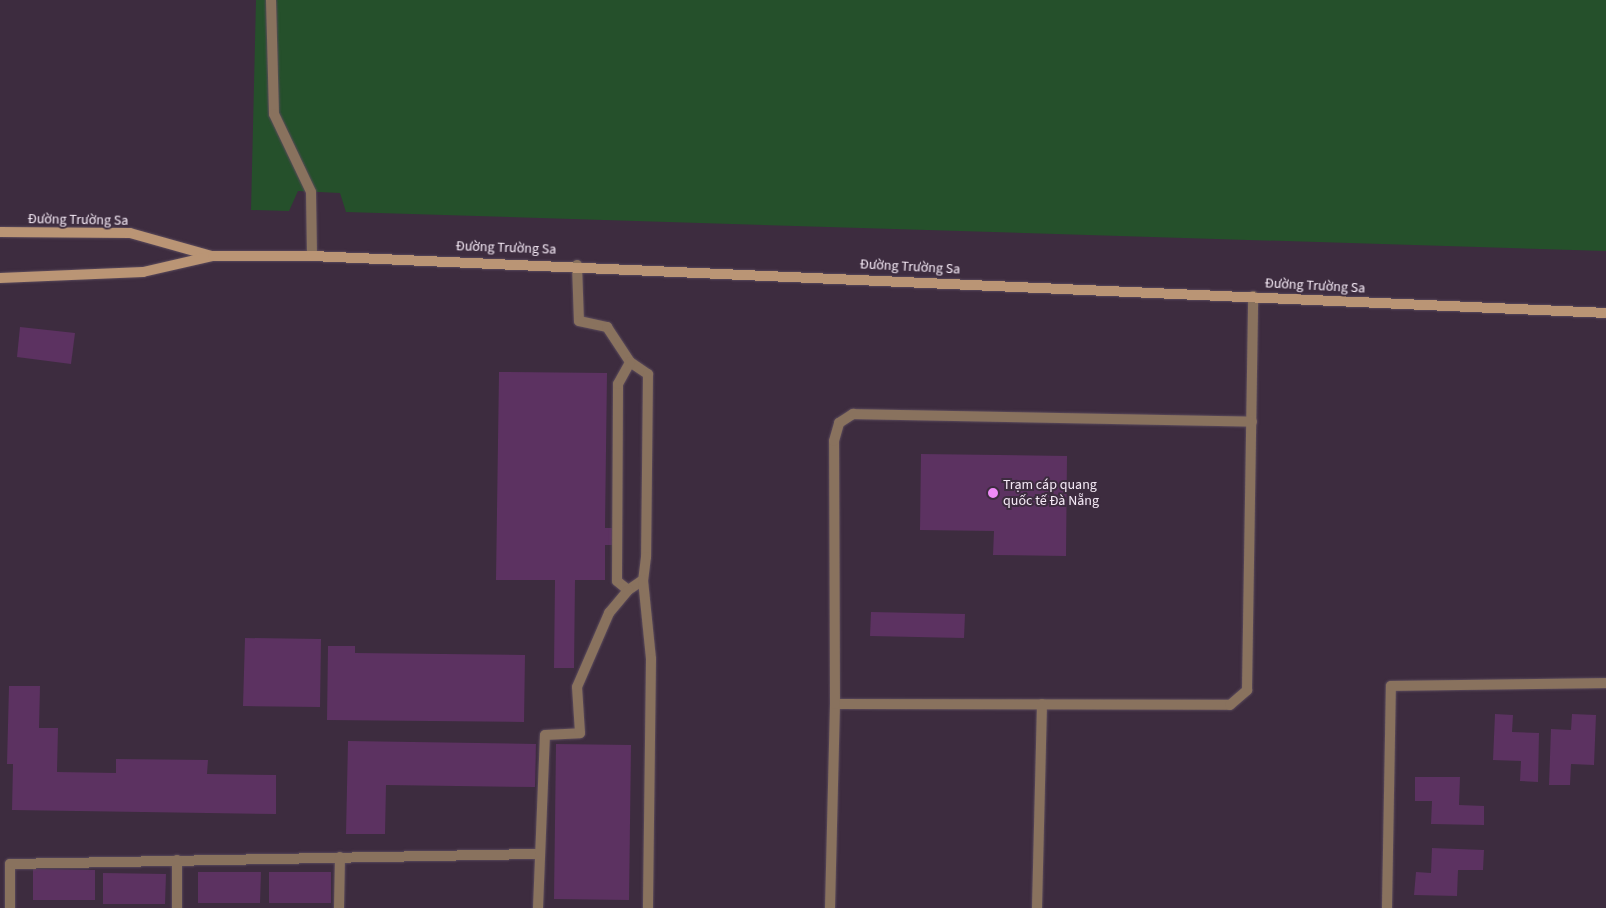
<!DOCTYPE html>
<html>
<head>
<meta charset="utf-8">
<style>
  body { margin:0 }
  #map { position:relative; width:1606px; height:908px; overflow:hidden; background:#3d2c3f; font-family:"Source Sans 3",sans-serif }
  div>[style] { position:absolute }
  .green>* { inset:0; background:#25502b }
  .building>* { inset:0; background:#5c3261 }
  .roads { filter:drop-shadow(0 0 1px #5b4b5c) drop-shadow(0 0 1px #5b4b5c) }
  .service>* { height:10px; margin:-5px; padding:0 5px; transform-origin:5px; border-radius:5px; background:#89725e }
  .minor>* { height:10px; margin:-5px; padding:0 5px; transform-origin:5px; border-radius:5px; background:#89725e }
  .secondary>* { height:10px; margin:-5px; padding:0 5px; transform-origin:5px; border-radius:5px; background:#ba9575 }
  .dots>* { width:14px; height:14px; translate:-50% -50%; box-sizing:border-box; border:2px solid #3d2c3f; border-radius:50% }
  span { translate:-50% -50%; white-space:nowrap; text-align:center; line-height:1.15; -webkit-text-stroke:4px #3d2c3f; paint-order:stroke }
  .street-label { font-size:14px; color:#f6ebf7 }
  .poi-label { font-size:14px; color:#f6ebf7 }
  .left { translate:0 -50%; text-align:left }
</style>
</head>
<body>
<div id="map">
  <div class="green">
    <i style="clip-path:polygon(256px 0,1606px 0,1606px 251px,346px 212px,340px 193px,298px 191px,289px 211px,251px 210px)"></i>
  </div>
  <div class="building">
    <i style="clip-path:polygon(20px 327px,75px 333px,71px 364px,17px 357px)"></i>
    <i style="clip-path:polygon(499px 372px,607px 373px,605px 528px,615px 528px,616px 545px,605px 545px,605px 580px,575px 580px,574px 668px,554px 668px,555px 580px,496px 580px)"></i>
    <i style="clip-path:polygon(921px 454px,1067px 456px,1066px 556px,993px 555px,994px 531px,920px 530px)"></i>
    <i style="clip-path:polygon(871px 612px,965px 614px,964px 638px,870px 636px)"></i>
    <i style="clip-path:polygon(245px 638px,321px 639px,320px 707px,243px 706px)"></i>
    <i style="clip-path:polygon(328px 646px,355px 646px,355px 653px,525px 655px,524px 722px,327px 720px)"></i>
    <i style="clip-path:polygon(9px 686px,40px 686px,39px 728px,58px 728px,57px 772px,116px 773px,116px 759px,208px 760px,207px 774px,276px 775px,276px 814px,12px 810px,13px 764px,7px 764px)"></i>
    <i style="clip-path:polygon(1495px 714px,1513px 715px,1512px 732px,1539px 733px,1538px 782px,1520px 781px,1521px 761px,1493px 760px)"></i>
    <i style="clip-path:polygon(1572px 714px,1596px 715px,1594px 765px,1571px 764px,1570px 785px,1549px 785px,1551px 729px,1571px 730px)"></i>
    <i style="clip-path:polygon(348px 741px,536px 744px,535px 787px,386px 785px,385px 834px,346px 834px)"></i>
    <i style="clip-path:polygon(556px 744px,631px 745px,629px 900px,554px 899px)"></i>
    <i style="clip-path:polygon(1415px 777px,1460px 777px,1459px 805px,1484px 806px,1484px 825px,1431px 824px,1432px 801px,1415px 801px)"></i>
    <i style="clip-path:polygon(1432px 848px,1484px 850px,1483px 870px,1458px 870px,1457px 896px,1414px 895px,1416px 872px,1431px 873px)"></i>
    <i style="clip-path:polygon(33px 869px,95px 870px,95px 900px,33px 900px)"></i>
    <i style="clip-path:polygon(198px 872px,261px 872px,260px 903px,198px 903px)"></i>
    <i style="clip-path:polygon(269px 872px,331px 872px,331px 903px,269px 903px)"></i>
    <i style="clip-path:polygon(103px 873px,166px 874px,165px 904px,103px 904px)"></i>
  </div>
  <div class="roads">
    <div class="service">
      <i style="left:577px;top:265px;width:56px;rotate:88deg"></i>
      <i style="left:579px;top:321px;width:29px;rotate:12deg"></i>
      <i style="left:607px;top:327px;width:42px;rotate:56.7deg"></i>
      <i style="left:630px;top:362px;width:22px;rotate:34deg"></i>
      <i style="left:648px;top:374px;width:183px;rotate:90.6deg"></i>
      <i style="left:646px;top:557px;width:23px;rotate:97deg"></i>
      <i style="left:643px;top:580px;width:18px;rotate:146deg"></i>
      <i style="left:628px;top:590px;width:14px;rotate:-141deg"></i>
      <i style="left:617px;top:581px;width:197px;rotate:-89.7deg"></i>
      <i style="left:618px;top:384px;width:25px;rotate:-61deg"></i>
      <i style="left:835px;top:704px;width:395px;rotate:0.1deg"></i>
      <i style="left:1230px;top:705px;width:23px;rotate:-41deg"></i>
      <i style="left:1247px;top:690px;width:394px;rotate:-89.1deg"></i>
      <i style="left:830px;top:908px;width:204px;rotate:-88.6deg"></i>
      <i style="left:835px;top:704px;width:263px;rotate:-90.2deg"></i>
      <i style="left:834px;top:441px;width:19px;rotate:-74deg"></i>
      <i style="left:839px;top:423px;width:17px;rotate:-33deg"></i>
      <i style="left:853px;top:414px;width:399px;rotate:1.1deg"></i>
      <i style="left:1037px;top:908px;width:204px;rotate:-88.6deg"></i>
      <i style="left:1387px;top:908px;width:222px;rotate:-89deg"></i>
      <i style="left:1391px;top:686px;width:215px;rotate:-0.8deg"></i>
    </div>
    <div class="minor">
      <i style="left:271px;top:0;width:114px;rotate:88.5deg"></i>
      <i style="left:274px;top:114px;width:86px;rotate:64.6deg"></i>
      <i style="left:311px;top:192px;width:64px;rotate:89.1deg"></i>
      <i style="left:643px;top:580px;width:79px;rotate:84.2deg"></i>
      <i style="left:651px;top:659px;width:249px;rotate:90.7deg"></i>
      <i style="left:10px;top:908px;width:44px;rotate:-90deg"></i>
      <i style="left:10px;top:864px;width:528px;rotate:-1.09deg"></i>
      <i style="left:177px;top:908px;width:48px;rotate:-90deg"></i>
      <i style="left:339px;top:908px;width:51px;rotate:-88.9deg"></i>
      <i style="left:538px;top:908px;width:173px;rotate:-87.7deg"></i>
      <i style="left:545px;top:735px;width:35px;rotate:-3deg"></i>
      <i style="left:580px;top:733px;width:46px;rotate:-93.7deg"></i>
      <i style="left:577px;top:687px;width:81px;rotate:-66.6deg"></i>
      <i style="left:609px;top:613px;width:30px;rotate:-50deg"></i>
    </div>
    <div class="secondary">
      <i style="left:0;top:232px;width:130px;rotate:0.4deg"></i>
      <i style="left:130px;top:233px;width:85px;rotate:15.7deg"></i>
      <i style="left:0;top:278px;width:143px;rotate:-2.4deg"></i>
      <i style="left:143px;top:272px;width:72px;rotate:-12.9deg"></i>
      <i style="left:213px;top:256px;width:99px"></i>
      <i style="left:312px;top:256px;width:1295px;rotate:2.52deg"></i>
    </div>
  </div>
  <div class="dots">
    <i style="left:993px;top:493px;background:#ef8bf7"></i>
  </div>
  <div class="street-label">
    <span style="left:78px;top:220px;rotate:1deg">Đường Trường Sa</span>
    <span style="left:506px;top:248px;rotate:2deg">Đường Trường Sa</span>
    <span style="left:910px;top:267px;rotate:3deg">Đường Trường Sa</span>
    <span style="left:1315px;top:286px;rotate:3deg">Đường Trường Sa</span>
  </div>
  <div class="poi-label">
    <span class="left" style="left:1003px;top:493px">Trạm cáp quang<br>quốc tế Đà Nẵng</span>
  </div>
</div>
</body>
</html>
